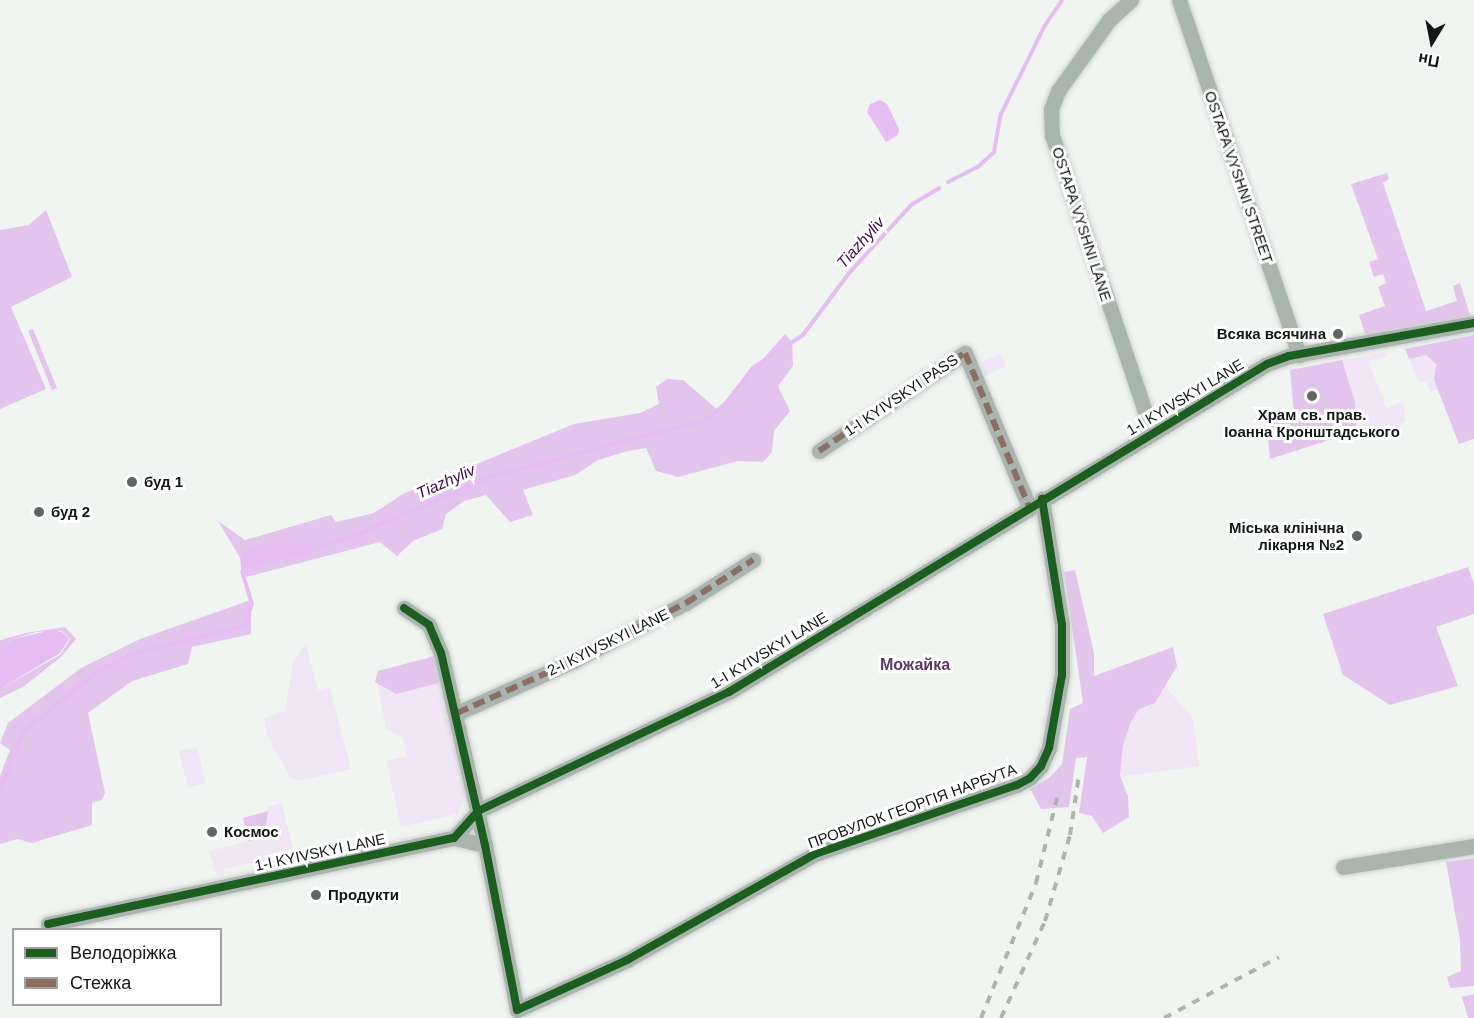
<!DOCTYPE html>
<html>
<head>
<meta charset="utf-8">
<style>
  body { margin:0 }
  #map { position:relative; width:1474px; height:1018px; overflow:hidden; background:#f0f5f1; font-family:Helvetica,sans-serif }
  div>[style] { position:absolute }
  .green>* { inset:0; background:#f1e6f5 }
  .forest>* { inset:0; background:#e3c4ed }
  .water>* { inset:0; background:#e6bdf3 }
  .stream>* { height:4px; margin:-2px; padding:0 2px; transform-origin:2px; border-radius:2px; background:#e6bdf3 }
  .roads { filter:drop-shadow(0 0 2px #ced1cf) drop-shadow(0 0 2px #ced1cf) }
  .minor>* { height:15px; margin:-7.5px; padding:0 7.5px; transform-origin:7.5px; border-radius:7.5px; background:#a9b5ad }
  .rail>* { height:4px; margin-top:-2px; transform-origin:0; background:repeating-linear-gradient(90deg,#adb4b0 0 8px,transparent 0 16px) }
  .quiet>* { height:6px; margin-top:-3px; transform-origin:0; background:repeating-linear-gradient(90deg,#8d6e63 0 12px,transparent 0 18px) }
  .cycleway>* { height:8px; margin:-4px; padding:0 4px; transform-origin:4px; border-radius:4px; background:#1b5e20 }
  .dots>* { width:16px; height:16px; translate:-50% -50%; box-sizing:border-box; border:3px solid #fff; border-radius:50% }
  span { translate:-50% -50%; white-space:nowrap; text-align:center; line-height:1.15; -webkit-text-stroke:6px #fff; paint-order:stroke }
  .street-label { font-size:15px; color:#141715 }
  .poi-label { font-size:15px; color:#141715; font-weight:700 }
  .right { translate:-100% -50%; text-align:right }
  .left { translate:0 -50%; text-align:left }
  .water-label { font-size:16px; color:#430951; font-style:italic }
  .neighbourhood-label { font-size:16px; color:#5f356b; font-weight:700 }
  .legend { position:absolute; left:12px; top:928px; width:210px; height:78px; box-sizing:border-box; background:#fff; border:2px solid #a1a2a1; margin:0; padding:8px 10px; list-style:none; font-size:18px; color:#141715 }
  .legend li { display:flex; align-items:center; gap:12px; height:30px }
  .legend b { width:30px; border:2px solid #a1a2a1 }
  .north { position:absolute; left:1402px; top:12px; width:60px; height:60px; -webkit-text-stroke:4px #fff; paint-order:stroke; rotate:190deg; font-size:16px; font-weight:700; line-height:24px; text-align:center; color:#141715 }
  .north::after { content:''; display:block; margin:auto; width:21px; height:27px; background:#141715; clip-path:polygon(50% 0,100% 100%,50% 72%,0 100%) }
</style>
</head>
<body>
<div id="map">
  <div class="green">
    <i style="clip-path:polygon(1385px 352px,1387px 357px,1369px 361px,1386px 408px,1403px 402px,1406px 422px,1364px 437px,1361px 429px,1357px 431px,1355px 402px,1342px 360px)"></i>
    <i style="clip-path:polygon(1002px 354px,1006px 366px,985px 376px,981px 362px)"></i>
    <i style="clip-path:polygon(1427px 355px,1436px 364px,1434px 380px,1437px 389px,1431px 392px,1426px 382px,1419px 382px,1409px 359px)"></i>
    <i style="clip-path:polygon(306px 644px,318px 690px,330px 687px,351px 769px,297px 781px,290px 777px,266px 733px,264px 718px,285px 711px,293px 662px)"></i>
    <i style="clip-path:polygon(435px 656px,470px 798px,463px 801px,458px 814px,401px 827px,386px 761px,406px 756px,403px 738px,386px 729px,376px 676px,378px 671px)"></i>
    <i style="clip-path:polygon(1164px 685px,1193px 718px,1199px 766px,1120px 777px,1123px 745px,1131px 722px,1139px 709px,1155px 703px)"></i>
    <i style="clip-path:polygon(197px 747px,206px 783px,188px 788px,179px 751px)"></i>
    <i style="clip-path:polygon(282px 803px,296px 861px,258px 868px,256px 862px,224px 869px,225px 875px,216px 875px,209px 851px,258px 839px,256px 832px,268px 815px,267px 807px)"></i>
  </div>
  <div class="forest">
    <i style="clip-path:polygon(1387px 173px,1389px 179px,1383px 183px,1426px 311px,1457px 301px,1453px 286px,1460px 283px,1471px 318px,1366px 337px,1359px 315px,1385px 306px,1378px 287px,1386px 283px,1383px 274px,1374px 277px,1369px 262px,1378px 259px,1351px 184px)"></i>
    <i style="clip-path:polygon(46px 210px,72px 277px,11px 307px,46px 389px,0 409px,0 230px,29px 225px)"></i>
    <i style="clip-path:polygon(33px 329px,57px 388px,52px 390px,28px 331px)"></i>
    <i style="clip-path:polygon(785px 334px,792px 342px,793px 366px,778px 386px,790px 411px,774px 431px,772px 452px,763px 462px,738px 461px,678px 477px,656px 471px,646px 448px,628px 451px,598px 460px,575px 475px,523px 490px,533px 515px,510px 522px,486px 495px,464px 501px,446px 514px,442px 529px,413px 541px,397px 556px,380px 542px,246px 577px,241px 570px,242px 561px,218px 521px,245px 540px,331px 515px,336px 522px,374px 513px,403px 494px,574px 424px,640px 413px,659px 404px,656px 387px,667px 379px,683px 380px,718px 410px)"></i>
    <i style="clip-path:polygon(1474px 335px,1474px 439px,1459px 444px,1434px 380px,1436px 364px,1426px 355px,1409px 359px,1405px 349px)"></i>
    <i style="clip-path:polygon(1342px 360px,1355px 402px,1357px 431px,1270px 459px,1266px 420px,1294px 414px,1290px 370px)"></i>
    <i style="clip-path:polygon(1468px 567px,1474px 584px,1474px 614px,1436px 627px,1458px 686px,1390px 705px,1343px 675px,1323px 614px)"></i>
    <i style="clip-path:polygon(1075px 570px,1094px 653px,1094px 676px,1173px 647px,1177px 666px,1155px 703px,1139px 709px,1131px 722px,1123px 745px,1120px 776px,1128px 796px,1129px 817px,1103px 833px,1092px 816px,1079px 813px,1087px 757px,1076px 758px,1069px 807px,1041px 809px,1030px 789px,1049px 778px,1062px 764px,1070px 709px,1083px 703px,1064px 572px)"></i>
    <i style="clip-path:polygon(251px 600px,251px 634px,192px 647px,188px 664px,132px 681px,88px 713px,105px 793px,102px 800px,92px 803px,92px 825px,32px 843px,18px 839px,0 844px,0 776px,10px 750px,0 743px,8px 723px,81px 668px,140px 639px)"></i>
    <i style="clip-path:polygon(65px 627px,76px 639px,62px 656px,23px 687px,0 698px,0 689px,60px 655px,70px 639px,62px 631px,36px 632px,13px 639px,0 650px,0 640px,26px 633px)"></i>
    <i style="clip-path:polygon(435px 656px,446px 681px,396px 694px,375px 682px,378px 671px)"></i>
    <i style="clip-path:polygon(268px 811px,265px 830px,257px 832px,258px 839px,248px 841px,243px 818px)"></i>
    <i style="clip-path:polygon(1474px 858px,1474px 986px,1450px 988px,1447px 977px,1461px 971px,1460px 940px,1446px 862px)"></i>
    <i style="clip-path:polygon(1474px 994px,1474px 1018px,1468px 1018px,1462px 997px)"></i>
  </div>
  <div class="water">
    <i style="clip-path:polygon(880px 100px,887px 104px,899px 129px,898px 135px,886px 142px,867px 112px,870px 104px)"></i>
    <i style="clip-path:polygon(254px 545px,307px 544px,326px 545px,311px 554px,254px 566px,246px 577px,241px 570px,240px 554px)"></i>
    <i style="clip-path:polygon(52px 630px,62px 632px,69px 639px,60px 653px,0 689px,0 650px,13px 639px)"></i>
  </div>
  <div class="stream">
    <i style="left:948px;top:182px;width:34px;rotate:-27deg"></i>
    <i style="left:978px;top:167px;width:22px;rotate:-43deg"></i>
    <i style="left:994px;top:152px;width:39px;rotate:-80deg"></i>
    <i style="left:1001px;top:114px;width:97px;rotate:-63.7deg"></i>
    <i style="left:1044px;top:27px;width:32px;rotate:-56deg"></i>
    <i style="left:324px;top:545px;width:24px;rotate:-15deg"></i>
    <i style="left:347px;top:539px;width:155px;rotate:-23.6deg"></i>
    <i style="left:489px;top:477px;width:225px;rotate:-14.7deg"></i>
    <i style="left:707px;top:420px;width:25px;rotate:-42deg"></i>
    <i style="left:726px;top:403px;width:44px;rotate:-52.4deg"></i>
    <i style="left:753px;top:368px;width:60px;rotate:-33.4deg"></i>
    <i style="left:803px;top:335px;width:77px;rotate:-53.4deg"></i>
    <i style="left:849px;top:273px;width:92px;rotate:-47.6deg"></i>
    <i style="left:911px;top:205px;width:33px;rotate:-31deg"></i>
    <i style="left:0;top:790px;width:62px;rotate:-68.4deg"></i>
    <i style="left:23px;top:732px;width:92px;rotate:-39.2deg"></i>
    <i style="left:94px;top:674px;width:41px;rotate:-27.8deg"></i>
    <i style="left:130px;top:655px;width:118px;rotate:-14.3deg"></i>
    <i style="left:244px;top:626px;width:23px;rotate:-70deg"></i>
    <i style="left:252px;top:604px;width:34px;rotate:-107deg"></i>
  </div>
  <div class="roads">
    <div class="minor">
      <i style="left:1131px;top:0;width:30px;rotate:138deg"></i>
      <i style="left:1109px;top:20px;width:87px;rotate:125.7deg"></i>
      <i style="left:1058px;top:91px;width:19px;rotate:111deg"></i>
      <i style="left:1051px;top:109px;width:26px;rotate:88deg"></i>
      <i style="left:1052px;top:135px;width:313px;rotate:71.4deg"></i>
      <i style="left:1179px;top:0;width:375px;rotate:71.3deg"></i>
      <i style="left:819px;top:451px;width:176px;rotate:-33.9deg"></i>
      <i style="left:965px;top:353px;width:167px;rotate:67.4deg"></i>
      <i style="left:404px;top:608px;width:30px;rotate:34deg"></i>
      <i style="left:429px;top:625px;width:30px;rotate:67deg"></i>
      <i style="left:441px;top:653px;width:197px;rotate:77.1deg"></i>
      <i style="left:485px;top:845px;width:168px;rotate:79deg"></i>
      <i style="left:517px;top:1010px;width:121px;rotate:-24.4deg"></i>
      <i style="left:627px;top:960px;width:216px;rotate:-29.4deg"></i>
      <i style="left:815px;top:854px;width:213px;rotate:-18.9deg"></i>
      <i style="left:1017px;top:785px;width:15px;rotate:-28deg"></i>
      <i style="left:1030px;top:778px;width:16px;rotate:-47deg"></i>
      <i style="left:1041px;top:766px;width:20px;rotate:-66deg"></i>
      <i style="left:1049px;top:748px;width:74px;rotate:-79.9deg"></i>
      <i style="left:1062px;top:675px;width:50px;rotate:-90deg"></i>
      <i style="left:1062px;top:625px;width:128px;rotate:-99deg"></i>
      <i style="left:457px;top:713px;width:127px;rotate:-24.1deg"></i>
      <i style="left:573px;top:661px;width:127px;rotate:-27.2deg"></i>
      <i style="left:686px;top:603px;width:80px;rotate:-32.7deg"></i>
      <i style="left:454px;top:838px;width:32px;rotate:13deg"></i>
      <i style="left:1343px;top:867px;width:133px;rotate:-9.1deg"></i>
      <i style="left:48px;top:924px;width:415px;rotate:-12deg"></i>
      <i style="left:454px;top:838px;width:36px;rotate:-48deg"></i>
      <i style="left:478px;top:811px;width:278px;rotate:-25.4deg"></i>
      <i style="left:729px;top:692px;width:630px;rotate:-31.37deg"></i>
      <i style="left:1267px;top:364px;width:23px;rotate:-20deg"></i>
      <i style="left:1289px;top:356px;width:188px;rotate:-10.1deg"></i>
    </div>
  </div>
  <div class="rail">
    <i style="left:981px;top:1018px;width:146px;rotate:-67.8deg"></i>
    <i style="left:1036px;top:883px;width:96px;rotate:-76.1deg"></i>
    <i style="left:1001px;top:1018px;width:107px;rotate:-65.6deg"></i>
    <i style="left:1045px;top:921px;width:90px;rotate:-73.8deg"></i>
    <i style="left:1070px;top:835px;width:61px;rotate:-81.5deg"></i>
    <i style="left:1164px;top:1018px;width:130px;rotate:-27.9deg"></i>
  </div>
  <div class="quiet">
    <i style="left:819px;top:451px;width:176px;rotate:-33.9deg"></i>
    <i style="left:965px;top:353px;width:167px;rotate:67.4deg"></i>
    <i style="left:457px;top:713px;width:127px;rotate:-24.1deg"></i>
    <i style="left:573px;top:661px;width:127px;rotate:-27.2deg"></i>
    <i style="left:686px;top:603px;width:80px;rotate:-32.7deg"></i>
  </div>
  <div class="cycleway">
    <i style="left:404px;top:608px;width:30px;rotate:34deg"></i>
    <i style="left:429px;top:625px;width:30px;rotate:67deg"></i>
    <i style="left:441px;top:653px;width:197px;rotate:77.1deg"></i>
    <i style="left:485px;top:845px;width:168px;rotate:79deg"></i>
    <i style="left:517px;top:1010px;width:121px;rotate:-24.4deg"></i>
    <i style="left:627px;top:960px;width:216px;rotate:-29.4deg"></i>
    <i style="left:815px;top:854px;width:213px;rotate:-18.9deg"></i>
    <i style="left:1017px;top:785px;width:15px;rotate:-28deg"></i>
    <i style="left:1030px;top:778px;width:16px;rotate:-47deg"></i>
    <i style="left:1041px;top:766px;width:20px;rotate:-66deg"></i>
    <i style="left:1049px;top:748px;width:74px;rotate:-79.9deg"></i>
    <i style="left:1062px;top:675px;width:50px;rotate:-90deg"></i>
    <i style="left:1062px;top:625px;width:128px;rotate:-99deg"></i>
    <i style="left:48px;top:924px;width:415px;rotate:-12deg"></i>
    <i style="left:454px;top:838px;width:36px;rotate:-48deg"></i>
    <i style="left:478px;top:811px;width:278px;rotate:-25.4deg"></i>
    <i style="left:729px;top:692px;width:630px;rotate:-31.37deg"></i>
    <i style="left:1267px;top:364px;width:23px;rotate:-20deg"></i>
    <i style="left:1289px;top:356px;width:188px;rotate:-10.1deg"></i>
  </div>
  <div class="dots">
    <i style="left:1338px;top:334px;background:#616562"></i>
    <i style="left:1312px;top:396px;background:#616562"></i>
    <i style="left:132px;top:482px;background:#616562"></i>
    <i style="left:39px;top:512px;background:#616562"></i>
    <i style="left:1357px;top:536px;background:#616562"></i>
    <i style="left:212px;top:832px;background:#616562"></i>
    <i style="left:316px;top:895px;background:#616562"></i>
  </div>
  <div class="street-label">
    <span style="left:1239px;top:177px;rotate:71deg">OSTAPA VYSHNI STREET</span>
    <span style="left:1082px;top:224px;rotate:72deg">OSTAPA VYSHNI LANE</span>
    <span style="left:901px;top:395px;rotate:-34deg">1-I KYIVSKYI PASS</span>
    <span style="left:1185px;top:397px;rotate:-31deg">1-I KYIVSKYI LANE</span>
    <span style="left:608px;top:642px;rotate:-26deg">2-I KYIVSKYI LANE</span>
    <span style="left:769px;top:650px;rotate:-31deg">1-I KYIVSKYI LANE</span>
    <span style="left:912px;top:806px;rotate:-20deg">ПРОВУЛОК ГЕОРГІЯ НАРБУТА</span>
    <span style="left:320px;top:852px;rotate:-12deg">1-I KYIVSKYI LANE</span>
  </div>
  <div class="poi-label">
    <span class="right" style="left:1326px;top:334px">Всяка всячина</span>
    <span style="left:1312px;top:423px">Храм св. прав.<br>Іоанна Кронштадського</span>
    <span class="left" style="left:144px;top:482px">буд 1</span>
    <span class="left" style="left:51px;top:512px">буд 2</span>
    <span class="right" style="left:1344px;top:536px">Міська клінічна<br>лікарня №2</span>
    <span class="left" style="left:224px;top:832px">Космос</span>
    <span class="left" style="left:328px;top:895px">Продукти</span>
  </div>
  <div class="water-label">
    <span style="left:861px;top:243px;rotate:-48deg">Tiazhyliv</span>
    <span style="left:446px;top:482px;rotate:-24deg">Tiazhyliv</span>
  </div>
  <div class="neighbourhood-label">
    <span style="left:915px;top:665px">Можайка</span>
  </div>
  <ul class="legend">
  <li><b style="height:8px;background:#1b5e20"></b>Велодоріжка</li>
  <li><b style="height:8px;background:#8d6e63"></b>Стежка</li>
  </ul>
  <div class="north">Пн</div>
</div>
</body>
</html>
